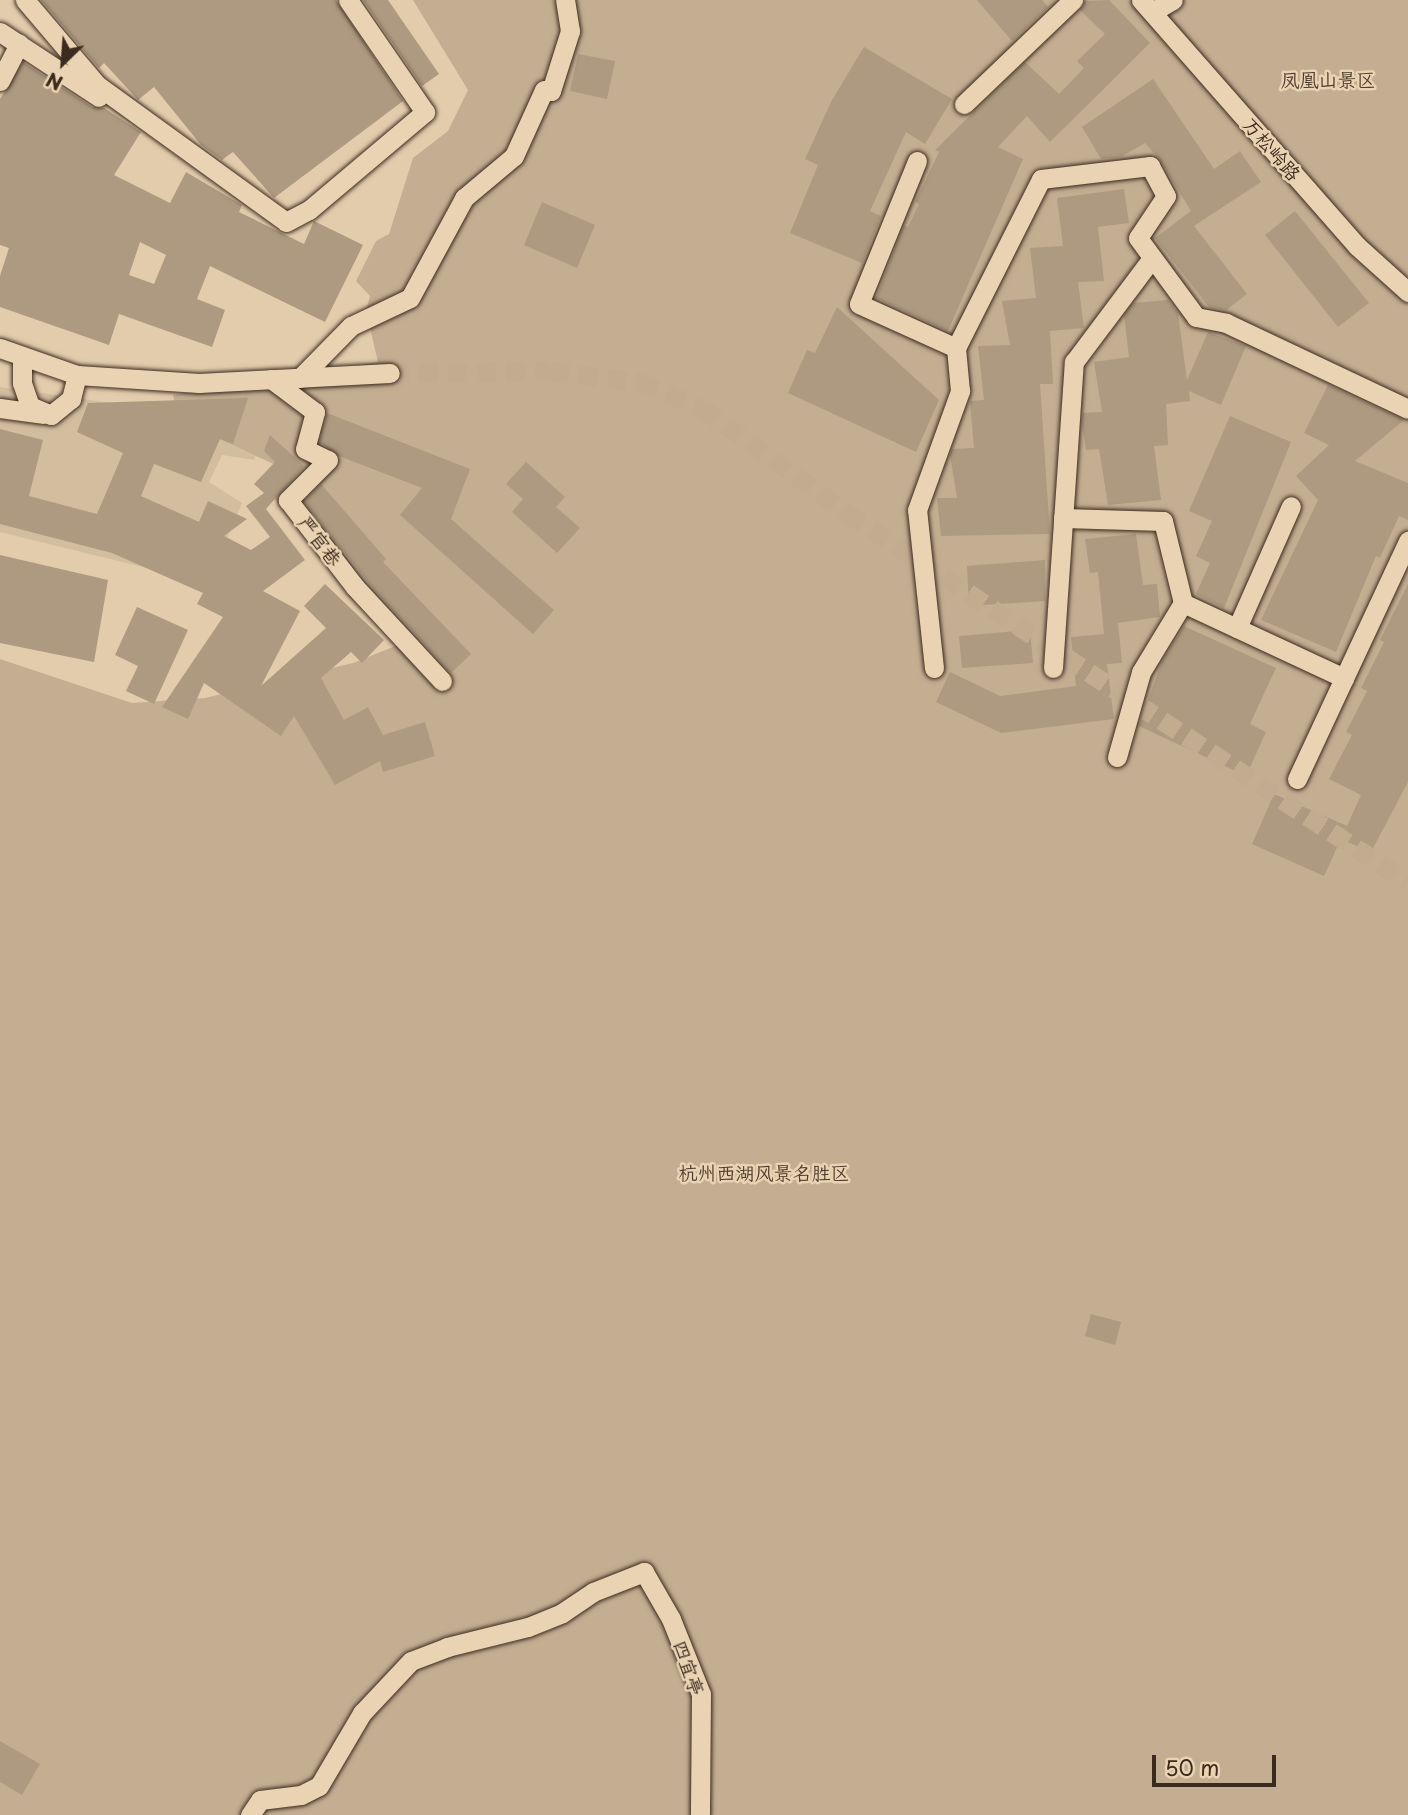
<!DOCTYPE html>
<html>
<head>
<meta charset="utf-8">
<style>
  body { margin:0 }
  #map { position:relative; width:1408px; height:1815px; overflow:hidden; background:#e2ccac; font-family:"Playpen Sans","LXGW WenKai TC",sans-serif }
  div>[style] { position:absolute }
  .built>* { inset:0; background:#d2bd9f }
  .green>* { inset:0; background:#c3ae92 }
  .building>* { inset:0; background:#ae9a80 }
  .minor-tunnel>* { height:19px; margin-top:-9.5px; transform-origin:0; background:repeating-linear-gradient(90deg,#c1ac90 0 19px,transparent 0 29px) }
  .roads { filter:drop-shadow(0 0 2px #3b2a1e) drop-shadow(0 0 2px #3b2a1e) }
  .minor>* { height:19px; margin:-9.5px; padding:0 9.5px; transform-origin:9.5px; border-radius:9.5px; background:#e9d3b2 }
  span { translate:-50% -50%; white-space:nowrap; text-align:center; line-height:1.15; -webkit-text-stroke:5px #e9d3b2; paint-order:stroke }
  .park-label { font-size:19px; color:#4f3e2f }
  .street-label { font-size:19px; color:#3b2a1e }
  .north { position:absolute; left:28px; top:28px; width:70px; height:70px; -webkit-text-stroke:5px #e9d3b2; paint-order:stroke; rotate:205deg; font-size:19px; font-weight:700; line-height:28px; text-align:center; color:#3b2a1e }
  .north::after { content:''; display:block; margin:auto; width:24px; height:32px; background:#3b2a1e; clip-path:polygon(50% 0,100% 100%,50% 72%,0 100%) }
  .scale { position:absolute; left:1152px; top:1755px; width:124px; height:32px; box-sizing:border-box; border:4px solid #3b2a1e; border-top:0; padding-left:9px; font-size:21px; line-height:24px; white-space:nowrap; color:#3b2a1e; -webkit-text-stroke:5px #e9d3b2; paint-order:stroke }
</style>
</head>
<body>
<div id="map">
  <div class="built">
    <i style="clip-path:polygon(0 387px,118px 404px,268px 415px,254px 460px,222px 455px,209px 482px,242px 503px,208px 583px,0 532px)"></i>
  </div>
  <div class="green">
    <i style="clip-path:polygon(413px 0,1408px 0,1408px 1815px,0 1815px,0 659px,132px 703px,205px 698px,353px 663px,403px 643px,269px 493px,280px 467px,179px 420px,173px 395px,378px 362px,366px 311px,370px 296px,356px 281px,376px 241px,389px 234px,413px 158px,448px 131px,468px 90px)"></i>
  </div>
  <div class="building">
    <i style="clip-path:polygon(41px 0,336px 0,403px 101px,274px 198px,233px 152px,222px 160px,201px 145px,154px 87px,138px 100px,104px 63px,99px 68px)"></i>
    <i style="clip-path:polygon(363px 0,388px 0,439px 74px,422px 86px)"></i>
    <i style="clip-path:polygon(977px 0,1042px 0,1048px 7px,1012px 41px)"></i>
    <i style="clip-path:polygon(1109px 0,1150px 43px,1050px 142px,1027px 116px,998px 147px,1023px 159px,948px 331px,876px 298px,904px 225px,908px 227px,919px 204px,915px 202px,939px 152px,935px 150px,1025px 62px,1059px 94px,1084px 68px,1077px 61px,1105px 34px,1080px 10px,1085px 1px)"></i>
    <i style="clip-path:polygon(864px 47px,952px 99px,925px 144px,906px 132px,870px 211px,881px 216px,862px 263px,790px 233px,818px 165px,805px 159px,832px 100px)"></i>
    <i style="clip-path:polygon(578px 54px,615px 61px,607px 99px,570px 91px)"></i>
    <i style="clip-path:polygon(evenodd,23px 62px,92px 107px,104px 108px,141px 132px,114px 175px,170px 203px,186px 172px,242px 205px,239px 212px,304px 244px,314px 221px,363px 245px,325px 322px,210px 266px,197px 299px,225px 310px,212px 347px,119px 314px,109px 345px,0 307px,0 276px,9px 248px,0 245px,0 99px,23px 62px,140px 242px,166px 255px,154px 284px,129px 275px,140px 242px)"></i>
    <i style="clip-path:polygon(1153px 79px,1214px 169px,1240px 151px,1261px 182px,1194px 226px,1247px 294px,1226px 310px,1209px 307px,1155px 238px,1191px 211px,1160px 160px,1145px 143px,1121px 157px,1101px 159px,1082px 127px)"></i>
    <i style="clip-path:polygon(1124px 189px,1129px 223px,1098px 227px,1104px 281px,1078px 282px,1084px 328px,1050px 331px,1053px 384px,1040px 384px,1050px 534px,941px 536px,937px 498px,957px 498px,950px 455px,952px 449px,974px 448px,970px 401px,984px 400px,978px 346px,1010px 345px,1002px 301px,1036px 298px,1030px 248px,1063px 246px,1057px 198px)"></i>
    <i style="clip-path:polygon(542px 202px,595px 225px,577px 268px,524px 245px)"></i>
    <i style="clip-path:polygon(1295px 211px,1369px 303px,1338px 327px,1265px 235px)"></i>
    <i style="clip-path:polygon(1168px 300px,1178px 313px,1187px 380px,1208px 332px,1246px 346px,1221px 405px,1189px 391px,1190px 401px,1166px 404px,1168px 445px,1154px 446px,1161px 500px,1108px 505px,1099px 449px,1086px 450px,1082px 424px,1083px 413px,1102px 412px,1094px 362px,1129px 357px,1124px 315px,1133px 303px)"></i>
    <i style="clip-path:polygon(837px 307px,939px 400px,916px 452px,788px 393px,807px 350px,815px 353px)"></i>
    <i style="clip-path:polygon(1328px 385px,1404px 420px,1355px 461px,1408px 483px,1408px 520px,1399px 516px,1380px 558px,1376px 556px,1336px 652px,1261px 620px,1318px 500px,1296px 476px,1329px 445px,1304px 433px)"></i>
    <i style="clip-path:polygon(248px 398px,233px 444px,220px 439px,201px 482px,154px 464px,141px 496px,199px 522px,208px 501px,247px 519px,224px 536px,251px 550px,270px 537px,246px 506px,264px 493px,254px 484px,275px 462px,264px 451px,270px 435px,304px 466px,266px 509px,305px 560px,263px 591px,300px 611px,261px 686px,326px 628px,304px 606px,325px 584px,384px 640px,362px 663px,351px 652px,321px 678px,344px 720px,368px 707px,383px 735px,425px 722px,435px 756px,383px 772px,380px 761px,335px 785px,294px 716px,281px 736px,204px 683px,188px 719px,162px 707px,223px 617px,197px 604px,203px 593px,112px 553px,0 524px,0 429px,43px 440px,29px 496px,97px 514px,123px 453px,77px 432px,88px 403px)"></i>
    <i style="clip-path:polygon(327px 413px,470px 469px,451px 519px,554px 610px,533px 634px,400px 515px,422px 488px,339px 456px,319px 442px)"></i>
    <i style="clip-path:polygon(1230px 416px,1291px 442px,1224px 608px,1196px 594px,1210px 563px,1196px 556px,1212px 521px,1189px 511px)"></i>
    <i style="clip-path:polygon(526px 462px,565px 497px,556px 507px,580px 528px,557px 553px,512px 512px,523px 499px,506px 484px)"></i>
    <i style="clip-path:polygon(321px 484px,386px 559px,383px 562px,471px 654px,451px 673px,372px 587px,304px 501px)"></i>
    <i style="clip-path:polygon(1136px 534px,1143px 585px,1157px 584px,1160px 617px,1118px 623px,1122px 663px,1107px 664px,1114px 719px,1001px 733px,936px 702px,950px 672px,1000px 696px,1076px 686px,1071px 637px,1104px 634px,1098px 572px,1090px 573px,1085px 539px)"></i>
    <i style="clip-path:polygon(0 555px,108px 580px,94px 662px,0 643px)"></i>
    <i style="clip-path:polygon(1045px 560px,1045px 601px,969px 606px,967px 566px)"></i>
    <i style="clip-path:polygon(1408px 584px,1408px 782px,1371px 852px,1341px 839px,1324px 876px,1252px 844px,1274px 794px,1347px 826px,1361px 795px,1329px 779px,1352px 735px,1346px 732px,1367px 691px,1361px 688px,1384px 642px,1380px 640px)"></i>
    <i style="clip-path:polygon(137px 607px,188px 630px,154px 704px,126px 691px,138px 666px,115px 655px)"></i>
    <i style="clip-path:polygon(1184px 626px,1276px 668px,1250px 724px,1266px 732px,1246px 776px,1139px 726px,1162px 661px)"></i>
    <i style="clip-path:polygon(1030px 630px,1033px 663px,962px 668px,959px 636px)"></i>
    <i style="clip-path:polygon(1091px 1314px,1121px 1322px,1115px 1345px,1085px 1336px)"></i>
    <i style="clip-path:polygon(0 1741px,40px 1764px,22px 1795px,0 1782px)"></i>
  </div>
  <div class="minor-tunnel">
    <i style="left:390px;top:373px;width:160px;rotate:-0.7deg"></i>
    <i style="left:550px;top:371px;width:91px;rotate:7deg"></i>
    <i style="left:640px;top:382px;width:67px;rotate:22.8deg"></i>
    <i style="left:702px;top:408px;width:179px;rotate:35.9deg"></i>
    <i style="left:847px;top:513px;width:671px;rotate:33.34deg"></i>
  </div>
  <div class="roads">
    <div class="minor">
      <i style="left:25px;top:0;width:111px;rotate:49.7deg"></i>
      <i style="left:97px;top:85px;width:233px;rotate:35.9deg"></i>
      <i style="left:286px;top:222px;width:26px;rotate:-28deg"></i>
      <i style="left:309px;top:210px;width:152px;rotate:-40.2deg"></i>
      <i style="left:425px;top:112px;width:136px;rotate:-124.5deg"></i>
      <i style="left:1141px;top:0;width:327px;rotate:48.7deg"></i>
      <i style="left:1357px;top:246px;width:69px;rotate:42deg"></i>
      <i style="left:1152px;top:12px;width:24px;rotate:-30deg"></i>
      <i style="left:0;top:32px;width:118px;rotate:33.3deg"></i>
      <i style="left:0;top:81px;width:42px;rotate:-62.8deg"></i>
      <i style="left:964px;top:104px;width:151px;rotate:-43.7deg"></i>
      <i style="left:917px;top:161px;width:154px;rotate:112.1deg"></i>
      <i style="left:859px;top:304px;width:107px;rotate:24.4deg"></i>
      <i style="left:956px;top:348px;width:189px;rotate:-63.3deg"></i>
      <i style="left:1041px;top:179px;width:110px;rotate:-6.8deg"></i>
      <i style="left:1150px;top:166px;width:34px;rotate:62deg"></i>
      <i style="left:1166px;top:196px;width:50px;rotate:123.7deg"></i>
      <i style="left:1138px;top:238px;width:98px;rotate:53.7deg"></i>
      <i style="left:1196px;top:317px;width:31px;rotate:11deg"></i>
      <i style="left:1226px;top:323px;width:201px;rotate:25.3deg"></i>
      <i style="left:0;top:348px;width:82px;rotate:19.3deg"></i>
      <i style="left:77px;top:375px;width:122px;rotate:3.8deg"></i>
      <i style="left:199px;top:383px;width:191px;rotate:-3deg"></i>
      <i style="left:22px;top:356px;width:27px;rotate:90deg"></i>
      <i style="left:22px;top:383px;width:24px;rotate:71deg"></i>
      <i style="left:30px;top:406px;width:23px;rotate:23deg"></i>
      <i style="left:51px;top:415px;width:26px;rotate:-39deg"></i>
      <i style="left:71px;top:399px;width:25px;rotate:-76deg"></i>
      <i style="left:300px;top:378px;width:73px;rotate:-45.6deg"></i>
      <i style="left:351px;top:326px;width:65px;rotate:-25.4deg"></i>
      <i style="left:410px;top:298px;width:114px;rotate:-61.6deg"></i>
      <i style="left:464px;top:198px;width:65px;rotate:-40deg"></i>
      <i style="left:514px;top:156px;width:72px;rotate:-65.6deg"></i>
      <i style="left:544px;top:90px;width:7px;rotate:8deg"></i>
      <i style="left:551px;top:91px;width:63px;rotate:-72.4deg"></i>
      <i style="left:570px;top:31px;width:31px;rotate:-99deg"></i>
      <i style="left:271px;top:379px;width:55px;rotate:36.9deg"></i>
      <i style="left:315px;top:412px;width:38px;rotate:105deg"></i>
      <i style="left:305px;top:449px;width:25px;rotate:26deg"></i>
      <i style="left:328px;top:460px;width:57px;rotate:135deg"></i>
      <i style="left:288px;top:500px;width:110px;rotate:52.4deg"></i>
      <i style="left:355px;top:587px;width:128px;rotate:47.2deg"></i>
      <i style="left:0;top:408px;width:43px;rotate:7.9deg"></i>
      <i style="left:1063px;top:518px;width:100px;rotate:1.7deg"></i>
      <i style="left:1163px;top:521px;width:84px;rotate:76.3deg"></i>
      <i style="left:1183px;top:603px;width:178px;rotate:25deg"></i>
      <i style="left:1237px;top:628px;width:133px;rotate:-66.1deg"></i>
      <i style="left:934px;top:668px;width:159px;rotate:-96.1deg"></i>
      <i style="left:917px;top:510px;width:127px;rotate:-70.1deg"></i>
      <i style="left:960px;top:391px;width:43px;rotate:-95.3deg"></i>
      <i style="left:1053px;top:668px;width:307px;rotate:-86.1deg"></i>
      <i style="left:1074px;top:362px;width:130px;rotate:-53.1deg"></i>
      <i style="left:1117px;top:757px;width:88px;rotate:-74.2deg"></i>
      <i style="left:1141px;top:672px;width:81px;rotate:-58.7deg"></i>
      <i style="left:1297px;top:779px;width:263px;rotate:-65deg"></i>
      <i style="left:250px;top:1815px;width:18px;rotate:-56deg"></i>
      <i style="left:260px;top:1800px;width:41px;rotate:-7deg"></i>
      <i style="left:301px;top:1795px;width:20px;rotate:-27deg"></i>
      <i style="left:319px;top:1786px;width:85px;rotate:-59.5deg"></i>
      <i style="left:362px;top:1713px;width:71px;rotate:-46.7deg"></i>
      <i style="left:411px;top:1661px;width:39px;rotate:-21deg"></i>
      <i style="left:447px;top:1647px;width:83px;rotate:-13.9deg"></i>
      <i style="left:528px;top:1627px;width:37px;rotate:-22deg"></i>
      <i style="left:562px;top:1613px;width:37px;rotate:-34deg"></i>
      <i style="left:593px;top:1592px;width:55px;rotate:-21.4deg"></i>
      <i style="left:644px;top:1572px;width:54px;rotate:60.1deg"></i>
      <i style="left:671px;top:1619px;width:81px;rotate:68.2deg"></i>
      <i style="left:701px;top:1694px;width:121px;rotate:90.5deg"></i>
    </div>
  </div>
  <div class="park-label">
    <span style="left:1328px;top:80px">凤凰山景区</span>
    <span style="left:764px;top:1173px">杭州西湖风景名胜区</span>
  </div>
  <div class="street-label">
    <span style="left:1272px;top:149px;rotate:49deg">万松岭路</span>
    <span style="left:320px;top:541px;rotate:53deg">严官巷</span>
    <span style="left:689px;top:1668px;rotate:71deg">四宜亭</span>
  </div>
  <div class="north">N</div>
  <div class="scale">50 m</div>
</div>
</body>
</html>
